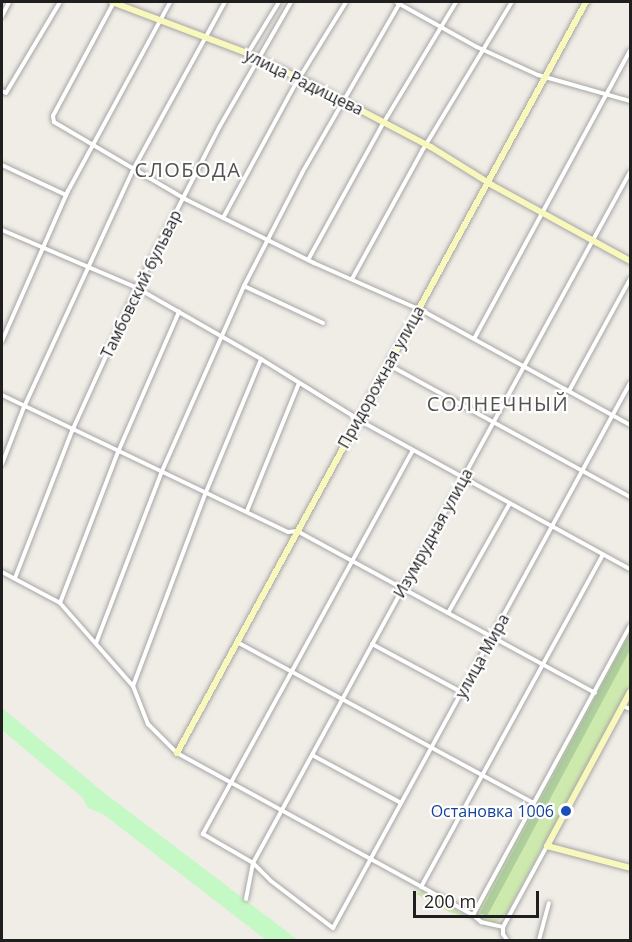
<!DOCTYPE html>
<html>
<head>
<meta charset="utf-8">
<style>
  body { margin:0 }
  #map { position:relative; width:632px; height:942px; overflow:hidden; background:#f0ece6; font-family:"Open Sans",sans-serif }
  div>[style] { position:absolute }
  .grass>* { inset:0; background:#cee9ad }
  .forest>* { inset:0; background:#aece9c }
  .park>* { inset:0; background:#c4f9c5 }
  .roads { filter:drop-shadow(0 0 2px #a6a6a6) drop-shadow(0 0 2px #a6a6a6) }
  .street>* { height:4px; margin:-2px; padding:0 2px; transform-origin:2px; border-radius:2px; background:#fff }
  .secondary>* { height:6px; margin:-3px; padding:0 3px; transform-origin:3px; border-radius:3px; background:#f8f8bc }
  .dots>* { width:16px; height:16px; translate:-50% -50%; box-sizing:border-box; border:3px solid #fff; border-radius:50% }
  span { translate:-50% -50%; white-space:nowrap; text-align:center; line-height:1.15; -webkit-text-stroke:4.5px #fff; paint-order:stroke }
  .street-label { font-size:16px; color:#1f1f1f }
  .transit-label { font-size:16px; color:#164399 }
  .right { translate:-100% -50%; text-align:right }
  .quarter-label { font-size:20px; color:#525252; letter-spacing:1.5px }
  .frame { position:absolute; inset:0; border:3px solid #1f1f1f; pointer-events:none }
  .scale { position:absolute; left:413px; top:891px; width:126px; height:27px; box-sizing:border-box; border:3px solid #1f1f1f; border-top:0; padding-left:8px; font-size:18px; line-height:21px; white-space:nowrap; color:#1f1f1f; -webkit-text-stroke:4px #fff; paint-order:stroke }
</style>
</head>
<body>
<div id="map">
  <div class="grass">
    <i style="clip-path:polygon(630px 630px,630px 685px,506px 915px,493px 924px,479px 918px,477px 913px)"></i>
    <i style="clip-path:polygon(422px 891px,444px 903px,472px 919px,449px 912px,416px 894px)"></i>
  </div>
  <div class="forest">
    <i style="clip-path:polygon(630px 633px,630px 650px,487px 916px,480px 913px)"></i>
  </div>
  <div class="park">
    <i style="clip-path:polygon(2px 708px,103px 792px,298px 940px,266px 940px,103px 814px,88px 808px,82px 797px,2px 730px)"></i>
  </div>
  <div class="roads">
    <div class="street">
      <i style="left:114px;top:2px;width:129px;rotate:118.2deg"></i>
      <i style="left:53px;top:116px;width:6px;rotate:81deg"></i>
      <i style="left:54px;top:122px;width:154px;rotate:30.4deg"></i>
      <i style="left:187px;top:200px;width:142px;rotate:26.4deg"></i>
      <i style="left:314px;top:263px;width:119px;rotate:23.8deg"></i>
      <i style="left:423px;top:311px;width:236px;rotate:28.8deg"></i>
      <i style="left:396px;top:2px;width:93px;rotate:29.1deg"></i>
      <i style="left:477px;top:47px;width:67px;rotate:24.7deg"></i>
      <i style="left:538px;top:75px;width:96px;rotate:15.8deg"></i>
      <i style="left:2px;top:16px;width:16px;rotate:-63deg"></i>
      <i style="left:248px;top:53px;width:60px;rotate:-58.7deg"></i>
      <i style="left:2px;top:91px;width:4px;rotate:27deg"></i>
      <i style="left:6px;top:93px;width:106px;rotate:-59.3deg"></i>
      <i style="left:2px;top:165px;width:71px;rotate:25.1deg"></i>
      <i style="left:223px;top:218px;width:151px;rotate:-61.6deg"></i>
      <i style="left:295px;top:85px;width:97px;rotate:-58.4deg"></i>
      <i style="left:2px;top:230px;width:147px;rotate:23.2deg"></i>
      <i style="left:137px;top:288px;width:143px;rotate:29.8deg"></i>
      <i style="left:261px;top:359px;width:123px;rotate:31.8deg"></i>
      <i style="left:366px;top:424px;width:301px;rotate:28.8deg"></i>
      <i style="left:308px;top:260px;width:158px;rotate:-61.2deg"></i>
      <i style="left:384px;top:122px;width:140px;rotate:-59deg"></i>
      <i style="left:352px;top:279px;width:146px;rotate:-61.3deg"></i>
      <i style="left:422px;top:151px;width:174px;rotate:-58.9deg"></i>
      <i style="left:323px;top:323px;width:87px;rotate:-154.9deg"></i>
      <i style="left:244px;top:286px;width:127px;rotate:-62.8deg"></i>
      <i style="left:302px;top:173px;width:195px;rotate:-60.1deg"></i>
      <i style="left:474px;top:339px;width:328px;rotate:-61.6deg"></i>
      <i style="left:2px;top:341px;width:164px;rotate:-66.3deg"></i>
      <i style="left:68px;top:191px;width:215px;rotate:-61.6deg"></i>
      <i style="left:389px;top:365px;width:275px;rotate:28.7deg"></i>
      <i style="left:569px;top:391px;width:128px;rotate:-61.4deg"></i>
      <i style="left:2px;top:395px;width:317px;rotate:25.6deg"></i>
      <i style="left:288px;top:532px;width:9px;rotate:-6deg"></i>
      <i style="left:297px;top:531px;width:339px;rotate:28.5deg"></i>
      <i style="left:413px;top:450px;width:438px;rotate:118.7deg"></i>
      <i style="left:203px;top:834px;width:58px;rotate:30.1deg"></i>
      <i style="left:253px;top:863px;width:25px;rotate:45deg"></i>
      <i style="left:271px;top:881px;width:78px;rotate:37.2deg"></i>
      <i style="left:333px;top:928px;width:621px;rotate:-61.41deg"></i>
      <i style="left:2px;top:464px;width:61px;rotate:-68.9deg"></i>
      <i style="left:24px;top:407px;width:263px;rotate:-65.3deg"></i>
      <i style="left:134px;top:168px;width:189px;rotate:-61.3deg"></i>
      <i style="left:247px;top:511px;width:138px;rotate:-67.9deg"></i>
      <i style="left:2px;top:572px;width:66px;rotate:28.1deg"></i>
      <i style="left:60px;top:603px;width:111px;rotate:48.7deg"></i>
      <i style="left:133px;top:686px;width:41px;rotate:68.5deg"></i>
      <i style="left:148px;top:724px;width:41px;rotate:45deg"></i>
      <i style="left:177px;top:753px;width:337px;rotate:28.7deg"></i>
      <i style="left:473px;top:915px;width:11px;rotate:41deg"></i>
      <i style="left:481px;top:922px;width:23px;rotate:13deg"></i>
      <i style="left:15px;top:578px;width:158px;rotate:-68.8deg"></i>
      <i style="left:72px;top:431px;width:157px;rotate:-65.6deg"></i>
      <i style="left:137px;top:288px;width:182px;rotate:-62.9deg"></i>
      <i style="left:220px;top:126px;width:143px;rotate:-60.2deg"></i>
      <i style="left:60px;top:603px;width:162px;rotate:-69deg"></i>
      <i style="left:118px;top:452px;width:153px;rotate:-66.5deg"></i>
      <i style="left:448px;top:613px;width:126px;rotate:-60.6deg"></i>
      <i style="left:237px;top:642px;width:338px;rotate:28.5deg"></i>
      <i style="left:96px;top:643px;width:184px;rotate:-69deg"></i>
      <i style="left:162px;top:471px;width:202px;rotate:-66.1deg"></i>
      <i style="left:372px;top:644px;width:101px;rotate:28.3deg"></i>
      <i style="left:133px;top:686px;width:207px;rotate:-69.4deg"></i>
      <i style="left:206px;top:492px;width:144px;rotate:-67.5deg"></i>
      <i style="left:623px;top:706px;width:8px;rotate:23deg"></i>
      <i style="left:312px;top:755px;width:101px;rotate:28.3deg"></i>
      <i style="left:421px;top:887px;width:379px;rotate:-61.3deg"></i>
      <i style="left:246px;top:899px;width:37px;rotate:-79deg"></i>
      <i style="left:253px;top:863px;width:787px;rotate:-61.38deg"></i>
      <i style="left:473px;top:915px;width:329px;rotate:-61.5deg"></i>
      <i style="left:503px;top:927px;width:92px;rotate:-61.5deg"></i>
      <i style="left:503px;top:927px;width:7px;rotate:90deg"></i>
      <i style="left:503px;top:934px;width:7px;rotate:56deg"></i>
      <i style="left:539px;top:940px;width:38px;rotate:-75deg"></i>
    </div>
    <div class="secondary">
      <i style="left:112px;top:2px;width:141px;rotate:20.7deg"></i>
      <i style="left:244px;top:52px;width:70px;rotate:25.5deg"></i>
      <i style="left:307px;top:82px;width:140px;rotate:27.7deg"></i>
      <i style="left:431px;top:147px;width:72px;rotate:31.9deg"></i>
      <i style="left:492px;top:185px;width:158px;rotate:28.8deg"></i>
      <i style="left:630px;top:692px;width:175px;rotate:118.3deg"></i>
      <i style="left:547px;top:846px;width:86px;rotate:14.8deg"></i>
      <i style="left:177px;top:753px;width:855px;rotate:-61.43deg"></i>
    </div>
  </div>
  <div class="dots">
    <i style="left:566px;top:811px;background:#1a4fb4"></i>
  </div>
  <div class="street-label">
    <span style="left:304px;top:82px;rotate:26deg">улица Радищева</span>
    <span style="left:141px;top:284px;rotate:-64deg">Тамбовский бульвар</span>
    <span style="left:381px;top:377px;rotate:-61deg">Придорожная улица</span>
    <span style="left:433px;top:533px;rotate:-61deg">Изумрудная улица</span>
    <span style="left:482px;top:656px;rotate:-61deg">улица Мира</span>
  </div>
  <div class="transit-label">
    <span class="right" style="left:554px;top:811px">Остановка 1006</span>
  </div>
  <div class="quarter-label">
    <span style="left:188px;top:169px">СЛОБОДА</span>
    <span style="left:498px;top:403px">СОЛНЕЧНЫЙ</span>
  </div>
  <div class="frame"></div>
  <div class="scale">200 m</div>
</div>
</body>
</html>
